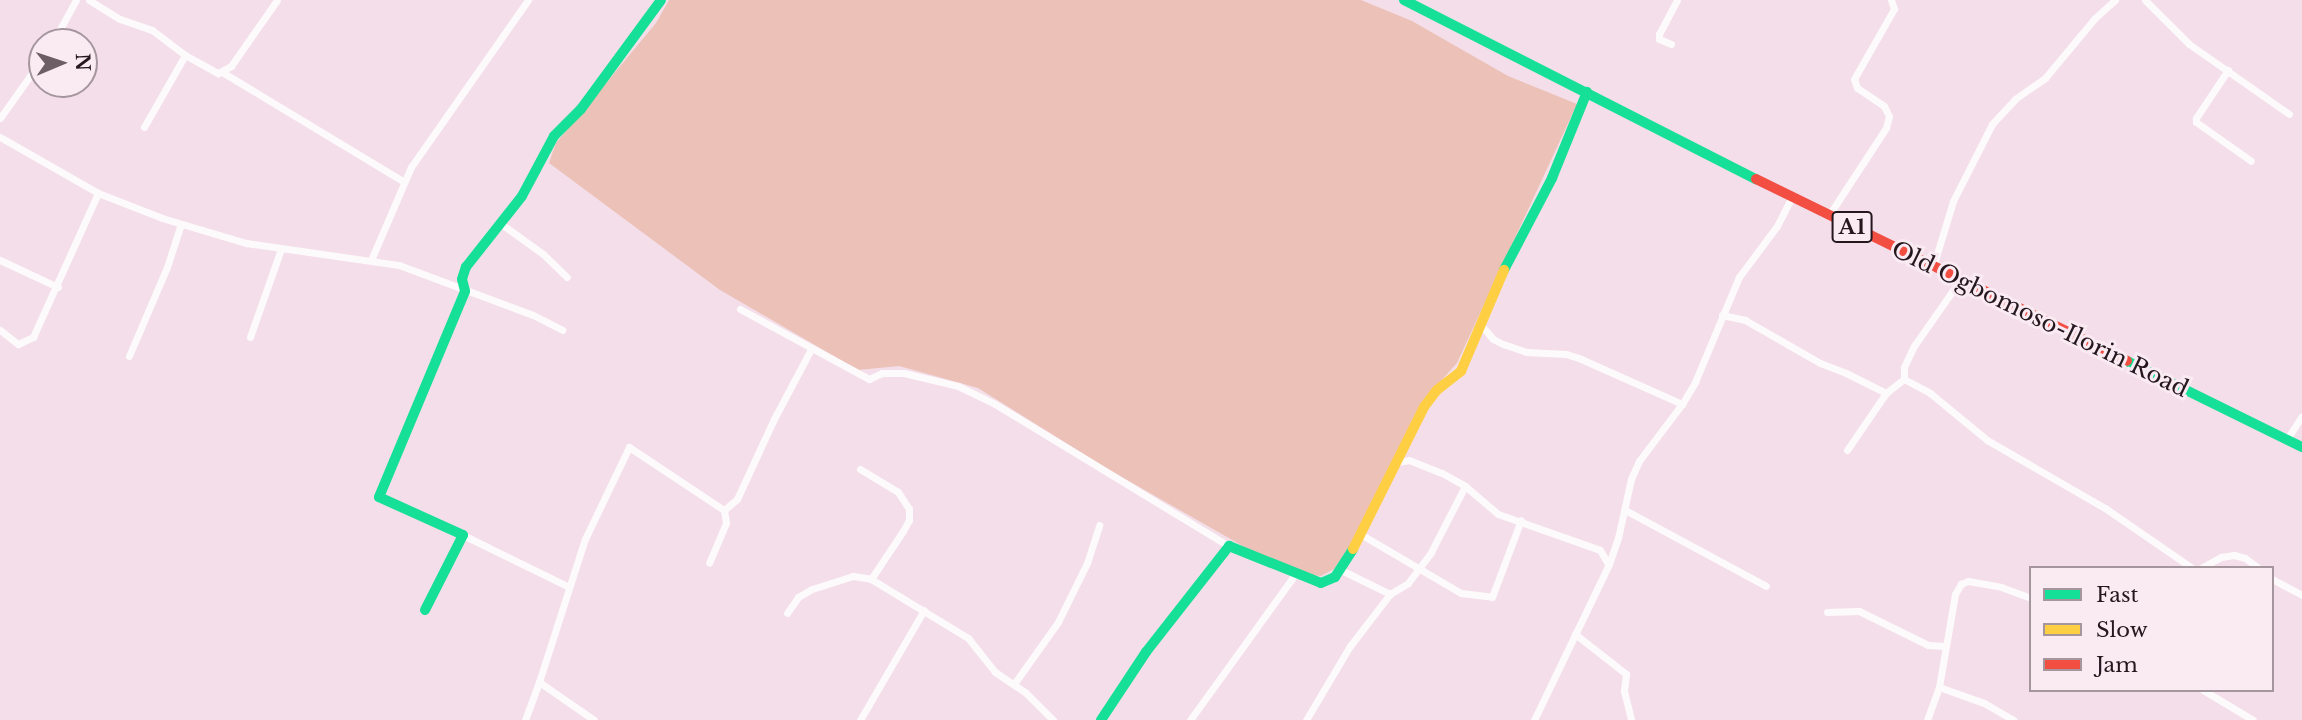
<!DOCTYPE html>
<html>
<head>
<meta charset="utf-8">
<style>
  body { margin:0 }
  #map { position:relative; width:2302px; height:720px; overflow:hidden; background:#f4dee9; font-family:"Libre Baskerville",serif }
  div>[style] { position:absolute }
  .green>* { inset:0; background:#ecc2b8 }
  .street>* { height:7px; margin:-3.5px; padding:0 3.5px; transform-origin:3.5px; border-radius:3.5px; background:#fdfafc }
  .fast>* { height:10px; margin:-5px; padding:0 5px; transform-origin:5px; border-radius:5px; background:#16e098 }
  .slow>* { height:10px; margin:-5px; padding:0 5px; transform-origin:5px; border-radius:5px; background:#ffcf43 }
  .jam>* { height:10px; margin:-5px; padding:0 5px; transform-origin:5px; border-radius:5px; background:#f24e42 }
  span { translate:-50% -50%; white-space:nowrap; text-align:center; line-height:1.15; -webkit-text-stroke:6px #faeaf2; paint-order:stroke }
  .shield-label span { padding:2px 5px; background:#faeaf2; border:2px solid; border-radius:5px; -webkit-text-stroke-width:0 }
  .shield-label { font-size:21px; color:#25171e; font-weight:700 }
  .street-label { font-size:23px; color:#25171e }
  .legend { position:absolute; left:2029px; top:566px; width:245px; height:126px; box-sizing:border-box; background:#faeaf2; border:2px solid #a5969d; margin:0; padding:9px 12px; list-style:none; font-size:21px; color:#25171e }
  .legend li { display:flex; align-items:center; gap:14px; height:35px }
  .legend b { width:35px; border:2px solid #a5969d }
  .north { position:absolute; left:28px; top:28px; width:70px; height:70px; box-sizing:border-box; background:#faeaf2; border:2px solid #a5969d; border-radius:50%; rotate:88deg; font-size:19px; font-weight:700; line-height:28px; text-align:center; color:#25171e }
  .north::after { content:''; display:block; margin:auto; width:24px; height:32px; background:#6d5d65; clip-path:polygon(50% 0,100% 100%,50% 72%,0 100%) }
</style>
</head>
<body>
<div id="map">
  <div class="green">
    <i style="clip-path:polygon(669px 0,1361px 0,1412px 21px,1508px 76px,1577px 104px,1457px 363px,1423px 401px,1361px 529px,1334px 569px,1321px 576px,1299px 574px,1248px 549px,1106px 468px,978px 388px,899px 366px,858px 370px,720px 290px,549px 163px,556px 143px,656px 23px)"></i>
  </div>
  <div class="street">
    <i style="left:89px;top:0;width:36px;rotate:32deg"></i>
    <i style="left:120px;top:19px;width:34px;rotate:19deg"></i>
    <i style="left:152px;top:30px;width:41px;rotate:37.1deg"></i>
    <i style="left:185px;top:55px;width:38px;rotate:29deg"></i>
    <i style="left:218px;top:73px;width:15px;rotate:-28deg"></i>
    <i style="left:231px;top:66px;width:80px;rotate:-55.1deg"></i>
    <i style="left:2145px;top:0;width:62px;rotate:45deg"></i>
    <i style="left:2189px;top:44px;width:122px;rotate:35deg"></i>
    <i style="left:53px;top:42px;width:48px;rotate:-61.3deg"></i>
    <i style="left:1671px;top:44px;width:13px;rotate:-157deg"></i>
    <i style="left:1659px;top:39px;width:5px;rotate:-90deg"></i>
    <i style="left:1659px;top:34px;width:38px;rotate:-62deg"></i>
    <i style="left:2228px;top:70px;width:58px;rotate:123.7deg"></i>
    <i style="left:2196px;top:118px;width:4px;rotate:90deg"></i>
    <i style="left:2196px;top:122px;width:67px;rotate:35.3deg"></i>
    <i style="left:222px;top:72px;width:211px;rotate:31.1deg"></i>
    <i style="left:0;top:118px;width:72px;rotate:-54.6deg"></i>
    <i style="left:144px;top:127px;width:83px;rotate:-60.3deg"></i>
    <i style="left:0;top:137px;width:113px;rotate:29.7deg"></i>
    <i style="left:98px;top:193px;width:69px;rotate:21.3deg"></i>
    <i style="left:162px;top:218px;width:88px;rotate:16.6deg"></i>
    <i style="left:246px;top:243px;width:155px;rotate:8.2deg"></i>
    <i style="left:399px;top:265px;width:143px;rotate:20.5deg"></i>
    <i style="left:533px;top:315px;width:33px;rotate:27deg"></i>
    <i style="left:1829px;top:215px;width:104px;rotate:-56.8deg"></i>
    <i style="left:1886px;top:128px;width:12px;rotate:-76deg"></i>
    <i style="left:1889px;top:116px;width:11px;rotate:-117deg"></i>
    <i style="left:1884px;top:106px;width:32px;rotate:-146deg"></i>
    <i style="left:1857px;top:88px;width:9px;rotate:-108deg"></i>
    <i style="left:1854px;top:79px;width:81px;rotate:-60.3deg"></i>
    <i style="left:1894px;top:9px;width:9px;rotate:-108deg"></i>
    <i style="left:500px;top:223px;width:53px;rotate:35.8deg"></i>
    <i style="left:543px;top:254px;width:33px;rotate:44deg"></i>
    <i style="left:0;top:260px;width:64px;rotate:25deg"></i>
    <i style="left:371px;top:260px;width:101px;rotate:-66.7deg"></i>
    <i style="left:411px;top:167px;width:204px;rotate:-55deg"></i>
    <i style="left:1933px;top:267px;width:69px;rotate:-73.1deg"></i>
    <i style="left:1953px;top:201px;width:86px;rotate:-63.1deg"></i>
    <i style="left:1992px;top:124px;width:34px;rotate:-47deg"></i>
    <i style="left:2015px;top:99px;width:37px;rotate:-35deg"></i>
    <i style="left:2045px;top:78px;width:78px;rotate:-50.2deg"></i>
    <i style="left:2095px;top:18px;width:27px;rotate:-42deg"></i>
    <i style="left:740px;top:309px;width:147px;rotate:28.5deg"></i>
    <i style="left:869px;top:379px;width:14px;rotate:-25deg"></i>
    <i style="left:882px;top:373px;width:22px"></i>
    <i style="left:904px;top:373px;width:56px;rotate:13.5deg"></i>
    <i style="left:958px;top:386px;width:41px;rotate:25.9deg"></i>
    <i style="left:995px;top:404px;width:274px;rotate:31.3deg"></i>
    <i style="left:1722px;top:315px;width:24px;rotate:12deg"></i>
    <i style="left:1745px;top:320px;width:86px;rotate:29.8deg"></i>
    <i style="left:1820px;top:363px;width:28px;rotate:21deg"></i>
    <i style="left:1846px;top:373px;width:45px;rotate:26.6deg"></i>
    <i style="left:1481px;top:325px;width:18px;rotate:49deg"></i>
    <i style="left:1493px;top:339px;width:11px;rotate:27deg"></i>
    <i style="left:1503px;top:344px;width:24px;rotate:19deg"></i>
    <i style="left:1526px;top:352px;width:40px;rotate:2.9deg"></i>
    <i style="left:1566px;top:354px;width:16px;rotate:18deg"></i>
    <i style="left:1581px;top:359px;width:111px;rotate:24deg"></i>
    <i style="left:0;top:330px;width:23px;rotate:38deg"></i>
    <i style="left:18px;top:344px;width:17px;rotate:-25deg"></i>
    <i style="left:33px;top:337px;width:158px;rotate:-65.7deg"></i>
    <i style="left:250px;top:337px;width:93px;rotate:-70.6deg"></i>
    <i style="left:129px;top:356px;width:97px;rotate:-66.9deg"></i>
    <i style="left:167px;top:267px;width:45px;rotate:-72deg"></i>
    <i style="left:1904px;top:379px;width:30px;rotate:28deg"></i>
    <i style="left:1930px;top:393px;width:74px;rotate:39.5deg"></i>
    <i style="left:1987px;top:440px;width:136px;rotate:30deg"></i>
    <i style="left:2105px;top:508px;width:106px;rotate:34.6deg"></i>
    <i style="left:1904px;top:379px;width:12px;rotate:-90deg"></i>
    <i style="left:1904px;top:367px;width:23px;rotate:-65deg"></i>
    <i style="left:1914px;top:346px;width:80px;rotate:-55.1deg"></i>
    <i style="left:2287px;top:439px;width:27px;rotate:-57deg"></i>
    <i style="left:1847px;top:450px;width:69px;rotate:-55.6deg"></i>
    <i style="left:1886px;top:393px;width:23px;rotate:-38deg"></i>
    <i style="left:1398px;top:462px;width:11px;rotate:-10deg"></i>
    <i style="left:1409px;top:460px;width:35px;rotate:22deg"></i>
    <i style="left:1442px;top:473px;width:26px;rotate:29deg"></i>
    <i style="left:1465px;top:486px;width:43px;rotate:40.3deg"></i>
    <i style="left:1498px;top:514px;width:108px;rotate:19.4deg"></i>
    <i style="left:1600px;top:550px;width:16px;rotate:60deg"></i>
    <i style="left:860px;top:469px;width:44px;rotate:31.2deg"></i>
    <i style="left:898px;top:492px;width:20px;rotate:57deg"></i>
    <i style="left:909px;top:509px;width:11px;rotate:90deg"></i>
    <i style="left:909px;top:520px;width:13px;rotate:119deg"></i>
    <i style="left:903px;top:531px;width:58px;rotate:123.7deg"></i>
    <i style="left:724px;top:510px;width:17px;rotate:-40deg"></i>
    <i style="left:737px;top:499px;width:88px;rotate:-65.2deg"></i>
    <i style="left:774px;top:419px;width:79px;rotate:-62.1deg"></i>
    <i style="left:1625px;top:510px;width:160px;rotate:28.3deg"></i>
    <i style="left:463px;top:535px;width:118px;rotate:26.1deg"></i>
    <i style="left:1362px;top:535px;width:115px;rotate:30.4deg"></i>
    <i style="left:1461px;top:593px;width:31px;rotate:7deg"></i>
    <i style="left:1492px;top:597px;width:82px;rotate:-69.4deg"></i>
    <i style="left:2201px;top:568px;width:23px;rotate:-29deg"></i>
    <i style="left:2221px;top:557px;width:13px;rotate:-9deg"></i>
    <i style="left:2234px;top:555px;width:11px;rotate:15deg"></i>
    <i style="left:2245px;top:558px;width:17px;rotate:36deg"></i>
    <i style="left:1341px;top:570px;width:55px;rotate:26.1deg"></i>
    <i style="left:2272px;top:579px;width:34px;rotate:28deg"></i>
    <i style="left:1827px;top:612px;width:32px;rotate:-2deg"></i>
    <i style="left:1859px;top:611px;width:77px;rotate:26.2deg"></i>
    <i style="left:1928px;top:645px;width:16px;rotate:4deg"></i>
    <i style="left:787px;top:613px;width:19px;rotate:-55deg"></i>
    <i style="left:798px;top:597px;width:16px;rotate:-30deg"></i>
    <i style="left:812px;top:589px;width:43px;rotate:-17.6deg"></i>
    <i style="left:853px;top:576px;width:18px;rotate:9deg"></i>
    <i style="left:871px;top:579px;width:114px;rotate:31.3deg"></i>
    <i style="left:968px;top:638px;width:43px;rotate:51.5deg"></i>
    <i style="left:995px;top:672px;width:36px;rotate:34deg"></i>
    <i style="left:1025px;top:692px;width:40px;rotate:45deg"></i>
    <i style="left:1575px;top:634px;width:65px;rotate:38.1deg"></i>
    <i style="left:1626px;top:674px;width:17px;rotate:97deg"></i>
    <i style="left:1624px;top:691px;width:30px;rotate:76deg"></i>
    <i style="left:1014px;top:684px;width:76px;rotate:-54.6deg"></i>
    <i style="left:1058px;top:622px;width:66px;rotate:-63.8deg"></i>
    <i style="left:1087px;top:563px;width:40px;rotate:-72deg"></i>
    <i style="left:1939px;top:687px;width:48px;rotate:19.6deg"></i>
    <i style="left:1984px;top:703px;width:34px;rotate:30deg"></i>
    <i style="left:2203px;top:690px;width:58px;rotate:31deg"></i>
    <i style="left:525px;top:720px;width:40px;rotate:-69.8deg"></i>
    <i style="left:594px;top:720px;width:67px;rotate:-145.4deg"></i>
    <i style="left:539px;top:682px;width:150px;rotate:-72.2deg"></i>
    <i style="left:585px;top:539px;width:102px;rotate:-64.4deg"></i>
    <i style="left:629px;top:447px;width:114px;rotate:33.6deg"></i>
    <i style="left:724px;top:510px;width:13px;rotate:81deg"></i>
    <i style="left:726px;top:523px;width:43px;rotate:113deg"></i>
    <i style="left:860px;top:720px;width:127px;rotate:-59.8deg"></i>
    <i style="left:1190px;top:720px;width:178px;rotate:-54.2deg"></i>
    <i style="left:1306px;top:720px;width:86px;rotate:-59.3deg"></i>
    <i style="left:1350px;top:646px;width:66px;rotate:-52.4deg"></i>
    <i style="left:1390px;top:594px;width:21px;rotate:-31deg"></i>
    <i style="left:1408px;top:583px;width:39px;rotate:-53deg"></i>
    <i style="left:1431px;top:552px;width:74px;rotate:-62.7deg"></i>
    <i style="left:1534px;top:720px;width:173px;rotate:-64.3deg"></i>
    <i style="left:1609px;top:564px;width:28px;rotate:-71deg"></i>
    <i style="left:1618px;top:538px;width:60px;rotate:-77.6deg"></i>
    <i style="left:1631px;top:479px;width:20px;rotate:-66deg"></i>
    <i style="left:1639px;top:461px;width:71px;rotate:-53deg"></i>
    <i style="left:1682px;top:404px;width:26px;rotate:-59deg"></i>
    <i style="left:1695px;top:382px;width:114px;rotate:-67.3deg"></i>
    <i style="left:1739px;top:277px;width:64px;rotate:-53.3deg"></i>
    <i style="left:1777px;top:226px;width:33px;rotate:-63deg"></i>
    <i style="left:1927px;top:720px;width:35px;rotate:-70deg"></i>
    <i style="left:1939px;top:687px;width:94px;rotate:-80.2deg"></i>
    <i style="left:1955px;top:594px;width:12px;rotate:-59deg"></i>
    <i style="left:1961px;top:584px;width:8px;rotate:-23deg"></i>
    <i style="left:1968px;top:581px;width:34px;rotate:10deg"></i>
    <i style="left:2001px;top:587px;width:32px;rotate:20deg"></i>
  </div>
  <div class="fast">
    <i style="left:1404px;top:0;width:395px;rotate:27deg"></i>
    <i style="left:1504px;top:270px;width:104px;rotate:-62.4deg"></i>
    <i style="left:1552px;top:178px;width:93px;rotate:-67.9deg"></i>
    <i style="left:2127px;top:361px;width:195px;rotate:26.2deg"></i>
    <i style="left:425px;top:610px;width:84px;rotate:-63.1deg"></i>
    <i style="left:463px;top:535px;width:92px;rotate:-155.7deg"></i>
    <i style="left:379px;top:497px;width:223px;rotate:-67.3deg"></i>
    <i style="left:465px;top:291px;width:12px;rotate:-104deg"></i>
    <i style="left:462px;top:279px;width:13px;rotate:-72deg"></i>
    <i style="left:466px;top:267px;width:90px;rotate:-51.7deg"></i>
    <i style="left:522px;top:196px;width:68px;rotate:-61.9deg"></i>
    <i style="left:554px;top:136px;width:38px;rotate:-45deg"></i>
    <i style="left:581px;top:109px;width:135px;rotate:-53.7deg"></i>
    <i style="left:1101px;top:720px;width:82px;rotate:-56.5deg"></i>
    <i style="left:1146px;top:652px;width:135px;rotate:-51.9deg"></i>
    <i style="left:1229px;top:546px;width:99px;rotate:21.9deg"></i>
    <i style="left:1321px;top:583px;width:15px;rotate:-23deg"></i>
    <i style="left:1335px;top:577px;width:33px;rotate:-57deg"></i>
  </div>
  <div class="slow">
    <i style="left:1353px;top:549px;width:159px;rotate:-63.4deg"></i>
    <i style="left:1424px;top:407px;width:21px;rotate:-53deg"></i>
    <i style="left:1437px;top:390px;width:31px;rotate:-38deg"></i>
    <i style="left:1461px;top:371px;width:110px;rotate:-66.9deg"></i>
  </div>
  <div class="jam">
    <i style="left:1756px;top:179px;width:413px;rotate:26.1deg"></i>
  </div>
  <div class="shield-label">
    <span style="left:1852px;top:227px">A1</span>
  </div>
  <div class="street-label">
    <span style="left:2040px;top:319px;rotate:26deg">Old Ogbomoso-Ilorin Road</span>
  </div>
  <ul class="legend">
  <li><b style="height:9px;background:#16e098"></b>Fast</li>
  <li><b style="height:9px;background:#ffcf43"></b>Slow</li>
  <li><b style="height:9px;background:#f24e42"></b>Jam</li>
  </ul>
  <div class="north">N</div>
</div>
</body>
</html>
